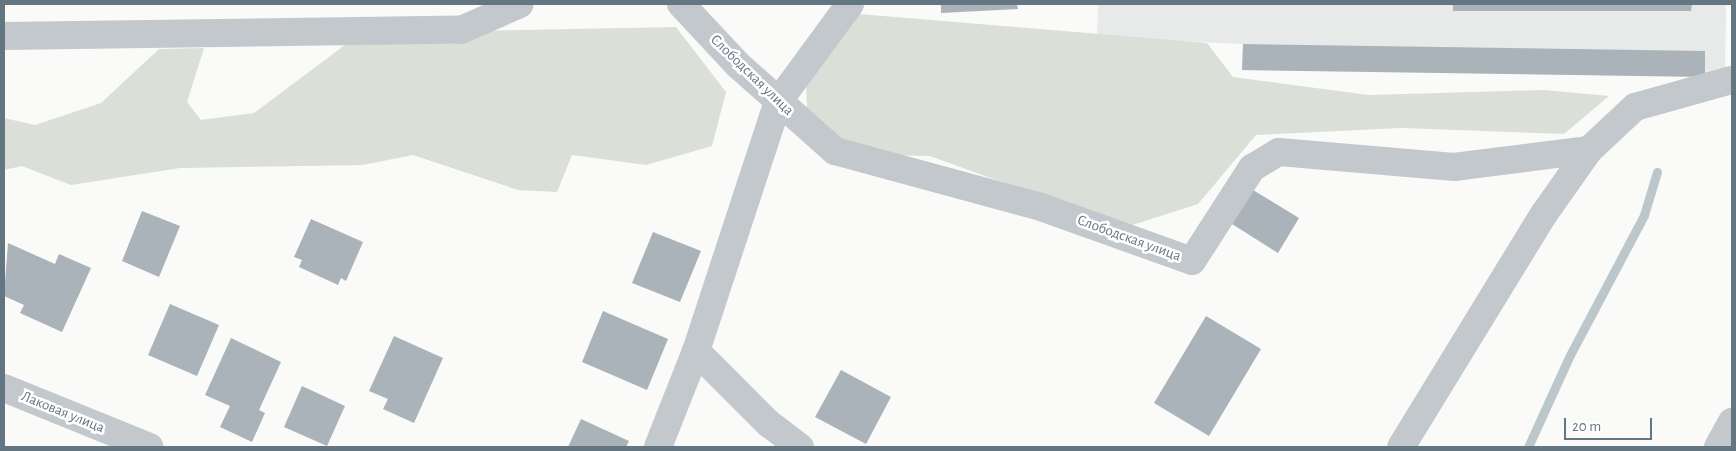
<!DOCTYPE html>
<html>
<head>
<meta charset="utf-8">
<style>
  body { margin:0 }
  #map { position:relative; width:1736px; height:451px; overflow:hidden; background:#fafaf8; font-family:"Alegreya Sans",sans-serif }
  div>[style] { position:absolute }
  .built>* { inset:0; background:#e8e9e9 }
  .green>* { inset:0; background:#dadfd7 }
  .stream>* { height:9px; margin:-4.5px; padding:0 4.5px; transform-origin:4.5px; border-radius:4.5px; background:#bbc7cb }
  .building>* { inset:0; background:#aab3b9 }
  .minor>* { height:28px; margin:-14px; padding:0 14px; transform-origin:14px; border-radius:14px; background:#c3c8cc }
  span { translate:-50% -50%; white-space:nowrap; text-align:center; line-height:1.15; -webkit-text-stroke:5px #fff; paint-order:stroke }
  .street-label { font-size:15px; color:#657683 }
  .frame { position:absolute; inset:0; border:5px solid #657683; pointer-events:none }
  .scale { position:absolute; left:1564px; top:418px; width:88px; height:22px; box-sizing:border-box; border:2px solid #657683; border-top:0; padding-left:6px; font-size:15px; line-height:18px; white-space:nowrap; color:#657683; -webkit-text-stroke:4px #fff; paint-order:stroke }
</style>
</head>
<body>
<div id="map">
  <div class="built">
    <i style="clip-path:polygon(1098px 4px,1726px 4px,1725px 77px,1242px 70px,1243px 44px,1097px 37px)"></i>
  </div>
  <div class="green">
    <i style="clip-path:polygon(859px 14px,1207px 43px,1233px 77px,1369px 95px,1544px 90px,1609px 96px,1564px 134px,1401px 128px,1256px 135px,1198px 204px,1126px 227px,930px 156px,844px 154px,807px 109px,806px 78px)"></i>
    <i style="clip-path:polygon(676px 27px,726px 92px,712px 146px,646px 165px,572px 155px,557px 192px,518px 190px,413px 155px,363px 165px,180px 168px,71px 185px,22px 166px,4px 170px,4px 118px,35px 125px,101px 103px,159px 49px,204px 48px,187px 102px,201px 120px,254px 113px,361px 33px)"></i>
  </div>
  <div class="stream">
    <i style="left:1528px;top:447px;width:101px;rotate:-65.5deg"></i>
    <i style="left:1570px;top:355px;width:158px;rotate:-62.1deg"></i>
    <i style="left:1644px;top:215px;width:45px;rotate:-73.2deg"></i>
  </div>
  <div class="building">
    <i style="clip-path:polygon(941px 4px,1017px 4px,1018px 9px,941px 13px)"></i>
    <i style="clip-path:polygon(1453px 4px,1692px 4px,1691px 11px,1453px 11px)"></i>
    <i style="clip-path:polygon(1243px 44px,1705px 51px,1705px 77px,1242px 70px)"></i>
    <i style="clip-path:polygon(1253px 190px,1299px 218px,1278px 253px,1232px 224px)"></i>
    <i style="clip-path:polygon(142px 211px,180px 226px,159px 277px,122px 261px)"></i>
    <i style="clip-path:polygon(311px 219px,363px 242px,346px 281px,341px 278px,338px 285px,299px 267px,302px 260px,294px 257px)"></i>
    <i style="clip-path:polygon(653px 232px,701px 251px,680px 302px,632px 283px)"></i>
    <i style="clip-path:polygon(8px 243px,55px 264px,59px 254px,91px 268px,62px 332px,20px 313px,24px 305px,4px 296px)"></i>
    <i style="clip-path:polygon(170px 304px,219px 325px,197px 376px,148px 355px)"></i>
    <i style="clip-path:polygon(603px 311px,668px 339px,647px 390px,582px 362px)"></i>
    <i style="clip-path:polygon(1206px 316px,1261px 349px,1209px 436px,1154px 403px)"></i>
    <i style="clip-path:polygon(394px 336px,443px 358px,414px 423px,383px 409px,388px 399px,369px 391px)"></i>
    <i style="clip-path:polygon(231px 338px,281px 362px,259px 410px,265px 413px,252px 442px,220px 427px,230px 406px,205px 395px)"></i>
    <i style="clip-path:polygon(841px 370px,891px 397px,866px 444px,815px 417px)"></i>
    <i style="clip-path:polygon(302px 386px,345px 406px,327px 446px,284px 427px)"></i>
    <i style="clip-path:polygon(581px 419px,629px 441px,626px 447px,568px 447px)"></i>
  </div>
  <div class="minor">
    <i style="left:681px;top:4px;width:83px;rotate:46.9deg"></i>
    <i style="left:738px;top:65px;width:130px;rotate:41.6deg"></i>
    <i style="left:835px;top:151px;width:213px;rotate:15.2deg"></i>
    <i style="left:1041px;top:207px;width:160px;rotate:19.7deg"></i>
    <i style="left:1192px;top:261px;width:111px;rotate:-57.2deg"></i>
    <i style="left:1252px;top:168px;width:31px;rotate:-31deg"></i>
    <i style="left:1279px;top:152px;width:176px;rotate:4.9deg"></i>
    <i style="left:1454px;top:167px;width:136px;rotate:-7.2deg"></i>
    <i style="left:4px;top:36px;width:457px;rotate:-0.8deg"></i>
    <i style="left:461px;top:30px;width:64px;rotate:-23.8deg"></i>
    <i style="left:696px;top:351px;width:102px;rotate:45deg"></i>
    <i style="left:768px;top:423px;width:40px;rotate:37deg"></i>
    <i style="left:4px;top:388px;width:157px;rotate:22.1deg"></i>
    <i style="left:658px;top:447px;width:103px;rotate:-68.4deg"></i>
    <i style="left:696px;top:351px;width:262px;rotate:-71.8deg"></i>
    <i style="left:778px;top:102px;width:122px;rotate:-53.7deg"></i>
    <i style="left:1401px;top:447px;width:273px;rotate:-58.5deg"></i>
    <i style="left:1544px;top:214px;width:78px;rotate:-54.9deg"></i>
    <i style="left:1589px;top:150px;width:63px;rotate:-43.1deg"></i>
    <i style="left:1635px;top:107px;width:101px;rotate:-15.6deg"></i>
    <i style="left:1718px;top:447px;width:29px;rotate:-61deg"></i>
  </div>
  <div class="street-label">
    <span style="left:752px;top:75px;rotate:44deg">Слободская улица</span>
    <span style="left:1129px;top:238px;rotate:20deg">Слободская улица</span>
    <span style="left:63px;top:412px;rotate:22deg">Лаковая улица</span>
  </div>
  <div class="frame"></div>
  <div class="scale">20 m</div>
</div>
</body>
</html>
